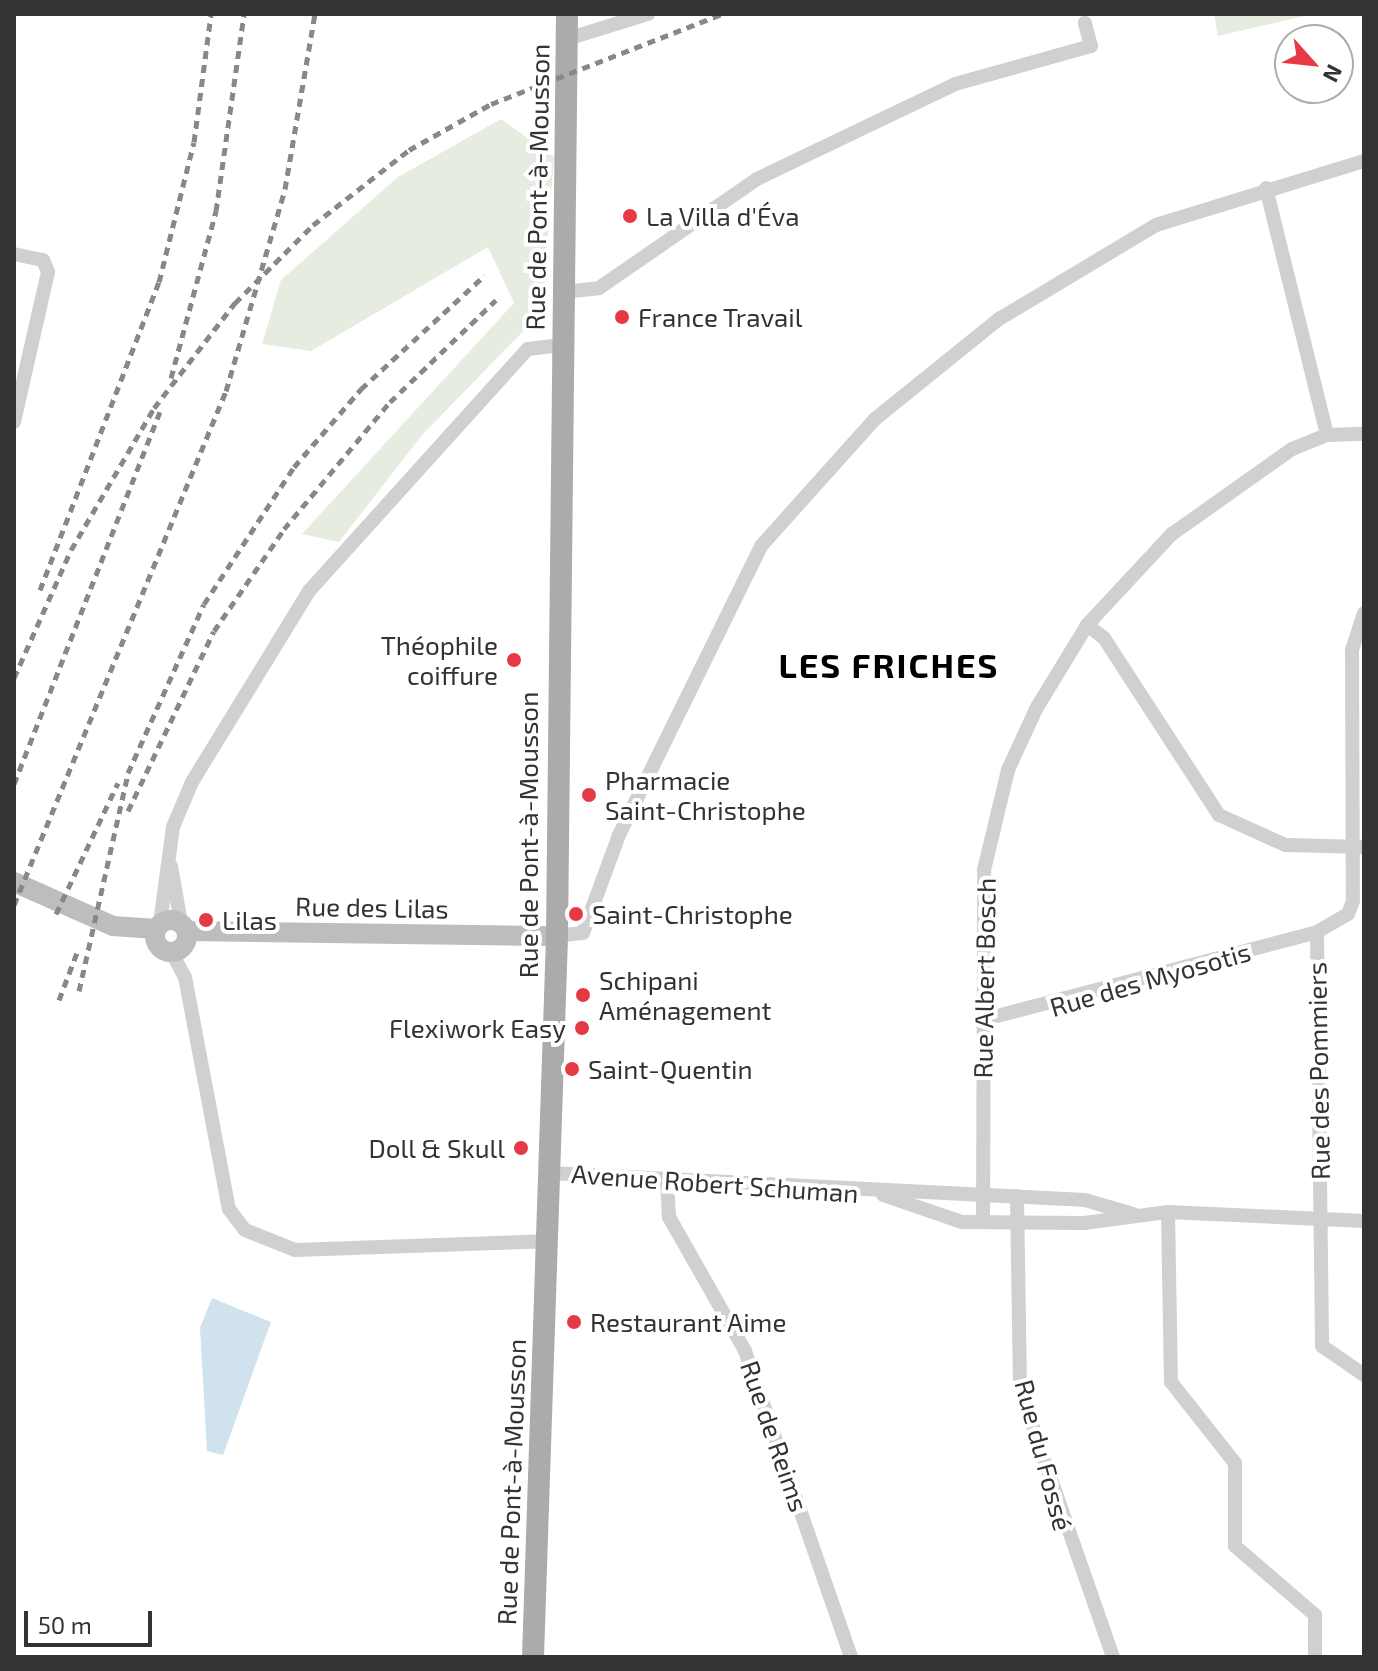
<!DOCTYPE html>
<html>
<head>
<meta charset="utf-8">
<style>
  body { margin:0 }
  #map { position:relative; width:1378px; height:1671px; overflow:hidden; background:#fff; font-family:"Exo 2",sans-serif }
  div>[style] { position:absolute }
  .green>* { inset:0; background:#e6ecdf }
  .water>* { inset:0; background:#cfe2ee }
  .street>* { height:14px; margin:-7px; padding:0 7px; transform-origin:7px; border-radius:7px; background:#d0d0d0 }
  .secondary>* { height:20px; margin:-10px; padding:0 10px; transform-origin:10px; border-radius:10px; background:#bdbdbd }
  .secondary>.ring { margin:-10px; padding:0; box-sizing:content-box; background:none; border:20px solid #bdbdbd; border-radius:50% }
  .primary>* { height:22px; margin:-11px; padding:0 11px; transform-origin:11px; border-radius:11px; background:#ababab }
  .rail>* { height:5px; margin-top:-2.5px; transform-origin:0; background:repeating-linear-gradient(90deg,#888 0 8px,transparent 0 14px) }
  .dots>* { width:22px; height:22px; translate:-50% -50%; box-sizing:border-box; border:4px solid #fff; border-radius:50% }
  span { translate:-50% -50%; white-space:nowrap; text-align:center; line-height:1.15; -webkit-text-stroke:8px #fff; paint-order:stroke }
  .street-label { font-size:26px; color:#333 }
  .poi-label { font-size:26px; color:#333 }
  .left { translate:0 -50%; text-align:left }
  .right { translate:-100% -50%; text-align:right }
  .district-label { font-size:34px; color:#000; font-weight:700; letter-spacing:2px }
  .frame { position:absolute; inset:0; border:16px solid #333; pointer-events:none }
  .north { position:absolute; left:1274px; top:24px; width:80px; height:80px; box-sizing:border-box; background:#fff; border:2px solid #adadad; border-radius:50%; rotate:117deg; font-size:22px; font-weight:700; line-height:32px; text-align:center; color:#333 }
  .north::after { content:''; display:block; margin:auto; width:28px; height:36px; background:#e63946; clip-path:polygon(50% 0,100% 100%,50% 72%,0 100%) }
  .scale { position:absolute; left:24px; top:1611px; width:128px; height:36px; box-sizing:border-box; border:4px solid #333; border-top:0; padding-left:10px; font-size:24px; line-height:28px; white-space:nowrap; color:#333; -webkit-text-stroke:6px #fff; paint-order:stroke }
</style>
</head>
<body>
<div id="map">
  <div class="green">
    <i style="clip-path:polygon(1214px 14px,1313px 14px,1218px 36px)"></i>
    <i style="clip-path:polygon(501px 119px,554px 157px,542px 312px,422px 435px,339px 542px,302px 534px,514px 303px,488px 247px,311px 351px,262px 344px,281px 280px,398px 177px)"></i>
  </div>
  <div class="water">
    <i style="clip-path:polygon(212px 1298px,271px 1322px,223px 1455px,207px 1451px,200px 1328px)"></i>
  </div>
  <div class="street">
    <i style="left:567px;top:39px;width:85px;rotate:-17.2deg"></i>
    <i style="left:1266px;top:188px;width:254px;rotate:76.1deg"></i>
    <i style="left:14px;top:254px;width:30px;rotate:12deg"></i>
    <i style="left:43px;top:260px;width:13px;rotate:67deg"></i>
    <i style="left:48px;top:272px;width:154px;rotate:102.8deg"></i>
    <i style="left:563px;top:292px;width:36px;rotate:-6deg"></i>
    <i style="left:599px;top:288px;width:192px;rotate:-34.6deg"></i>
    <i style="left:757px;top:179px;width:220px;rotate:-25.6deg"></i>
    <i style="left:955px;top:84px;width:141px;rotate:-15.6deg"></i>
    <i style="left:1091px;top:46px;width:24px;rotate:-105deg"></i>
    <i style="left:1364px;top:613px;width:39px;rotate:108deg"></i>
    <i style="left:1352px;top:650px;width:251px;rotate:89.8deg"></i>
    <i style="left:1353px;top:901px;width:14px;rotate:111deg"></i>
    <i style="left:1348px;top:914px;width:36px;rotate:150deg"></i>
    <i style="left:1317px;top:932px;width:414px;rotate:89.3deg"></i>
    <i style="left:1322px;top:1346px;width:51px;rotate:34.6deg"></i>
    <i style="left:1087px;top:625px;width:21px;rotate:37deg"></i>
    <i style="left:1104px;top:638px;width:211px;rotate:57deg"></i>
    <i style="left:1219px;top:815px;width:72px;rotate:24.4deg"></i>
    <i style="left:1285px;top:845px;width:79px;rotate:1.5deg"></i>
    <i style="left:171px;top:866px;width:58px;rotate:80deg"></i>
    <i style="left:160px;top:924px;width:98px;rotate:-82.4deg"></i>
    <i style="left:173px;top:827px;width:49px;rotate:-67.1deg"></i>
    <i style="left:192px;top:782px;width:224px;rotate:-58.5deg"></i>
    <i style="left:309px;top:591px;width:326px;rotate:-47.9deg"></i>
    <i style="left:528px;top:349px;width:35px;rotate:-7deg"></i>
    <i style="left:557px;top:936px;width:26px;rotate:-7deg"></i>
    <i style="left:583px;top:933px;width:104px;rotate:-69.8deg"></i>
    <i style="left:619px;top:835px;width:322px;rotate:-63.8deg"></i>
    <i style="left:761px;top:546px;width:171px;rotate:-48.1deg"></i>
    <i style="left:875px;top:419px;width:159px;rotate:-38.9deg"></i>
    <i style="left:999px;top:319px;width:183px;rotate:-30.9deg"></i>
    <i style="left:1156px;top:225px;width:218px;rotate:-17.1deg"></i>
    <i style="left:172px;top:953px;width:27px;rotate:62deg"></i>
    <i style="left:185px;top:977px;width:236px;rotate:79.3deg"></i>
    <i style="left:229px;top:1209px;width:26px;rotate:53deg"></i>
    <i style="left:245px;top:1230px;width:54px;rotate:21.8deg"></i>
    <i style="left:295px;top:1250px;width:252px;rotate:-2deg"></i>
    <i style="left:982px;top:1020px;width:346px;rotate:-14.7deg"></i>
    <i style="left:550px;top:1173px;width:536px;rotate:2.89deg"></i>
    <i style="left:1085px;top:1200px;width:50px;rotate:16.3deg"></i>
    <i style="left:667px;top:1180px;width:37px;rotate:87deg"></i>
    <i style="left:669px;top:1217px;width:154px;rotate:60.4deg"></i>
    <i style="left:745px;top:1351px;width:324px;rotate:70.9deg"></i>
    <i style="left:883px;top:1195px;width:83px;rotate:18.9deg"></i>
    <i style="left:962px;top:1222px;width:122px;rotate:0.5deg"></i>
    <i style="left:1084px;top:1223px;width:85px;rotate:-7.5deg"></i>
    <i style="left:1168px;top:1212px;width:196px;rotate:2.6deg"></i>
    <i style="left:1017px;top:1196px;width:194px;rotate:89.1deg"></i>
    <i style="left:1020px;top:1390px;width:283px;rotate:70.8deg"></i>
    <i style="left:1168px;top:1212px;width:170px;rotate:89deg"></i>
    <i style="left:1171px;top:1382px;width:103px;rotate:51.7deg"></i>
    <i style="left:1235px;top:1463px;width:83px;rotate:90deg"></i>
    <i style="left:1235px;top:1546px;width:106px;rotate:40.8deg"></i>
    <i style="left:1315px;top:1615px;width:42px;rotate:90deg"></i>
    <i style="left:983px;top:1222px;width:352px;rotate:-89.8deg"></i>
    <i style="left:984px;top:870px;width:103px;rotate:-76.5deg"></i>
    <i style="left:1008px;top:770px;width:67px;rotate:-65.3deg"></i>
    <i style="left:1036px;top:709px;width:98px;rotate:-58.7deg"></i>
    <i style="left:1087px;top:625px;width:125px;rotate:-47deg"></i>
    <i style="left:1172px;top:534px;width:147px;rotate:-35.3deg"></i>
    <i style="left:1292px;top:449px;width:38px;rotate:-22deg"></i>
    <i style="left:1327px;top:435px;width:37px;rotate:-2deg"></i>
  </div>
  <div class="secondary">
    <i style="left:14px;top:882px;width:108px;rotate:24deg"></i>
    <i style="left:113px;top:926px;width:43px;rotate:4deg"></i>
    <i class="ring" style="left:155px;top:920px;width:12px;height:12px"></i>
    <i style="left:187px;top:931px;width:370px;rotate:0.8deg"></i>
  </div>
  <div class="primary">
    <i style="left:533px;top:1657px;width:721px;rotate:-88.09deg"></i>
    <i style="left:557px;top:936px;width:922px;rotate:-89.38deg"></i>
  </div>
  <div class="rail">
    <i style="left:171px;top:378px;width:173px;rotate:-74.9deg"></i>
    <i style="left:216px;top:211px;width:199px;rotate:-81.9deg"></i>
    <i style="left:40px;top:590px;width:330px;rotate:-68.9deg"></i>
    <i style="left:159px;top:282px;width:144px;rotate:-76deg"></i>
    <i style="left:194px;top:142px;width:129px;rotate:-82.4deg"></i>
    <i style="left:14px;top:678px;width:140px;rotate:-66deg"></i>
    <i style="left:71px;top:550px;width:164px;rotate:-59.7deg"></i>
    <i style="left:154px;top:408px;width:133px;rotate:-52.4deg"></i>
    <i style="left:235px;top:303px;width:110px;rotate:-45deg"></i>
    <i style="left:313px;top:225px;width:122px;rotate:-38deg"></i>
    <i style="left:409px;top:150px;width:94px;rotate:-29.3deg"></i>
    <i style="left:491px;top:104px;width:248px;rotate:-21.3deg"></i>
    <i style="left:14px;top:784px;width:400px;rotate:-68.6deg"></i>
    <i style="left:128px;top:811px;width:199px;rotate:-64.5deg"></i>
    <i style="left:214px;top:631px;width:124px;rotate:-55.5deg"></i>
    <i style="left:284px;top:529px;width:165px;rotate:-50.2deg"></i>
    <i style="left:390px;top:402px;width:147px;rotate:-43.9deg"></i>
    <i style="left:14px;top:905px;width:556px;rotate:-67.59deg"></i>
    <i style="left:226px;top:391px;width:210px;rotate:-73.7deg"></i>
    <i style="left:285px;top:189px;width:178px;rotate:-80.3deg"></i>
    <i style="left:56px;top:914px;width:145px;rotate:-64.7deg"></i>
    <i style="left:79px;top:991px;width:223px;rotate:-77.3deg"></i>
    <i style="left:128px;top:773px;width:185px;rotate:-65.8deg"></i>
    <i style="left:204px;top:604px;width:164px;rotate:-56.7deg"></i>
    <i style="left:294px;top:467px;width:103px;rotate:-49.3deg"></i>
    <i style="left:361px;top:389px;width:168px;rotate:-42.6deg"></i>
    <i style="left:59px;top:1000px;width:53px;rotate:-69.2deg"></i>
  </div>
  <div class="dots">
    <i style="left:630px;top:216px;background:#e63946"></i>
    <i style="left:622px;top:317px;background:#e63946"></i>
    <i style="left:514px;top:660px;background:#e63946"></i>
    <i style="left:589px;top:795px;background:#e63946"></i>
    <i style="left:576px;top:914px;background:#e63946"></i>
    <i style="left:206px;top:920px;background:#e63946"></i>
    <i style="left:583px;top:995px;background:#e63946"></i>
    <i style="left:582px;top:1028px;background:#e63946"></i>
    <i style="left:572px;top:1069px;background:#e63946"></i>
    <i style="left:521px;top:1148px;background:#e63946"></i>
    <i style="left:574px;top:1322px;background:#e63946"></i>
  </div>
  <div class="street-label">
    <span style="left:537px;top:187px;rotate:-89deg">Rue de Pont-à-Mousson</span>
    <span style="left:528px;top:835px;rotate:-90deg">Rue de Pont-à-Mousson</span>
    <span style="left:372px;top:907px;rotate:1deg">Rue des Lilas</span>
    <span style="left:984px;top:978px;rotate:-89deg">Rue Albert Bosch</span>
    <span style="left:1150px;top:979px;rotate:-16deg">Rue des Myosotis</span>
    <span style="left:1318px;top:1071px;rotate:-91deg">Rue des Pommiers</span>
    <span style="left:715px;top:1183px;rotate:4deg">Avenue Robert Schuman</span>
    <span style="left:775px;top:1436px;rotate:71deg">Rue de Reims</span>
    <span style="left:1044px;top:1455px;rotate:75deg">Rue du Fossé</span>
    <span style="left:511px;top:1482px;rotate:-88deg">Rue de Pont-à-Mousson</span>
  </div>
  <div class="poi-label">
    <span class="left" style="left:646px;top:216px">La Villa d'Éva</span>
    <span class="left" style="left:638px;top:317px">France Travail</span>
    <span class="right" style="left:498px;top:660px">Théophile<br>coiffure</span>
    <span class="left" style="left:605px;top:795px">Pharmacie<br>Saint-Christophe</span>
    <span class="left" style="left:592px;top:914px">Saint-Christophe</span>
    <span class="left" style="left:222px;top:920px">Lilas</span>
    <span class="left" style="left:599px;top:995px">Schipani<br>Aménagement</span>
    <span class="right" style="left:566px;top:1028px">Flexiwork Easy</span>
    <span class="left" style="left:588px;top:1069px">Saint-Quentin</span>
    <span class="right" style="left:505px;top:1148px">Doll &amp; Skull</span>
    <span class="left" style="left:590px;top:1322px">Restaurant Aime</span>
  </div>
  <div class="district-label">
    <span style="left:889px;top:665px">LES FRICHES</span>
  </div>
  <div class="frame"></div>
  <div class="north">N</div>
  <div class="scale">50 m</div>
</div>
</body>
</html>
